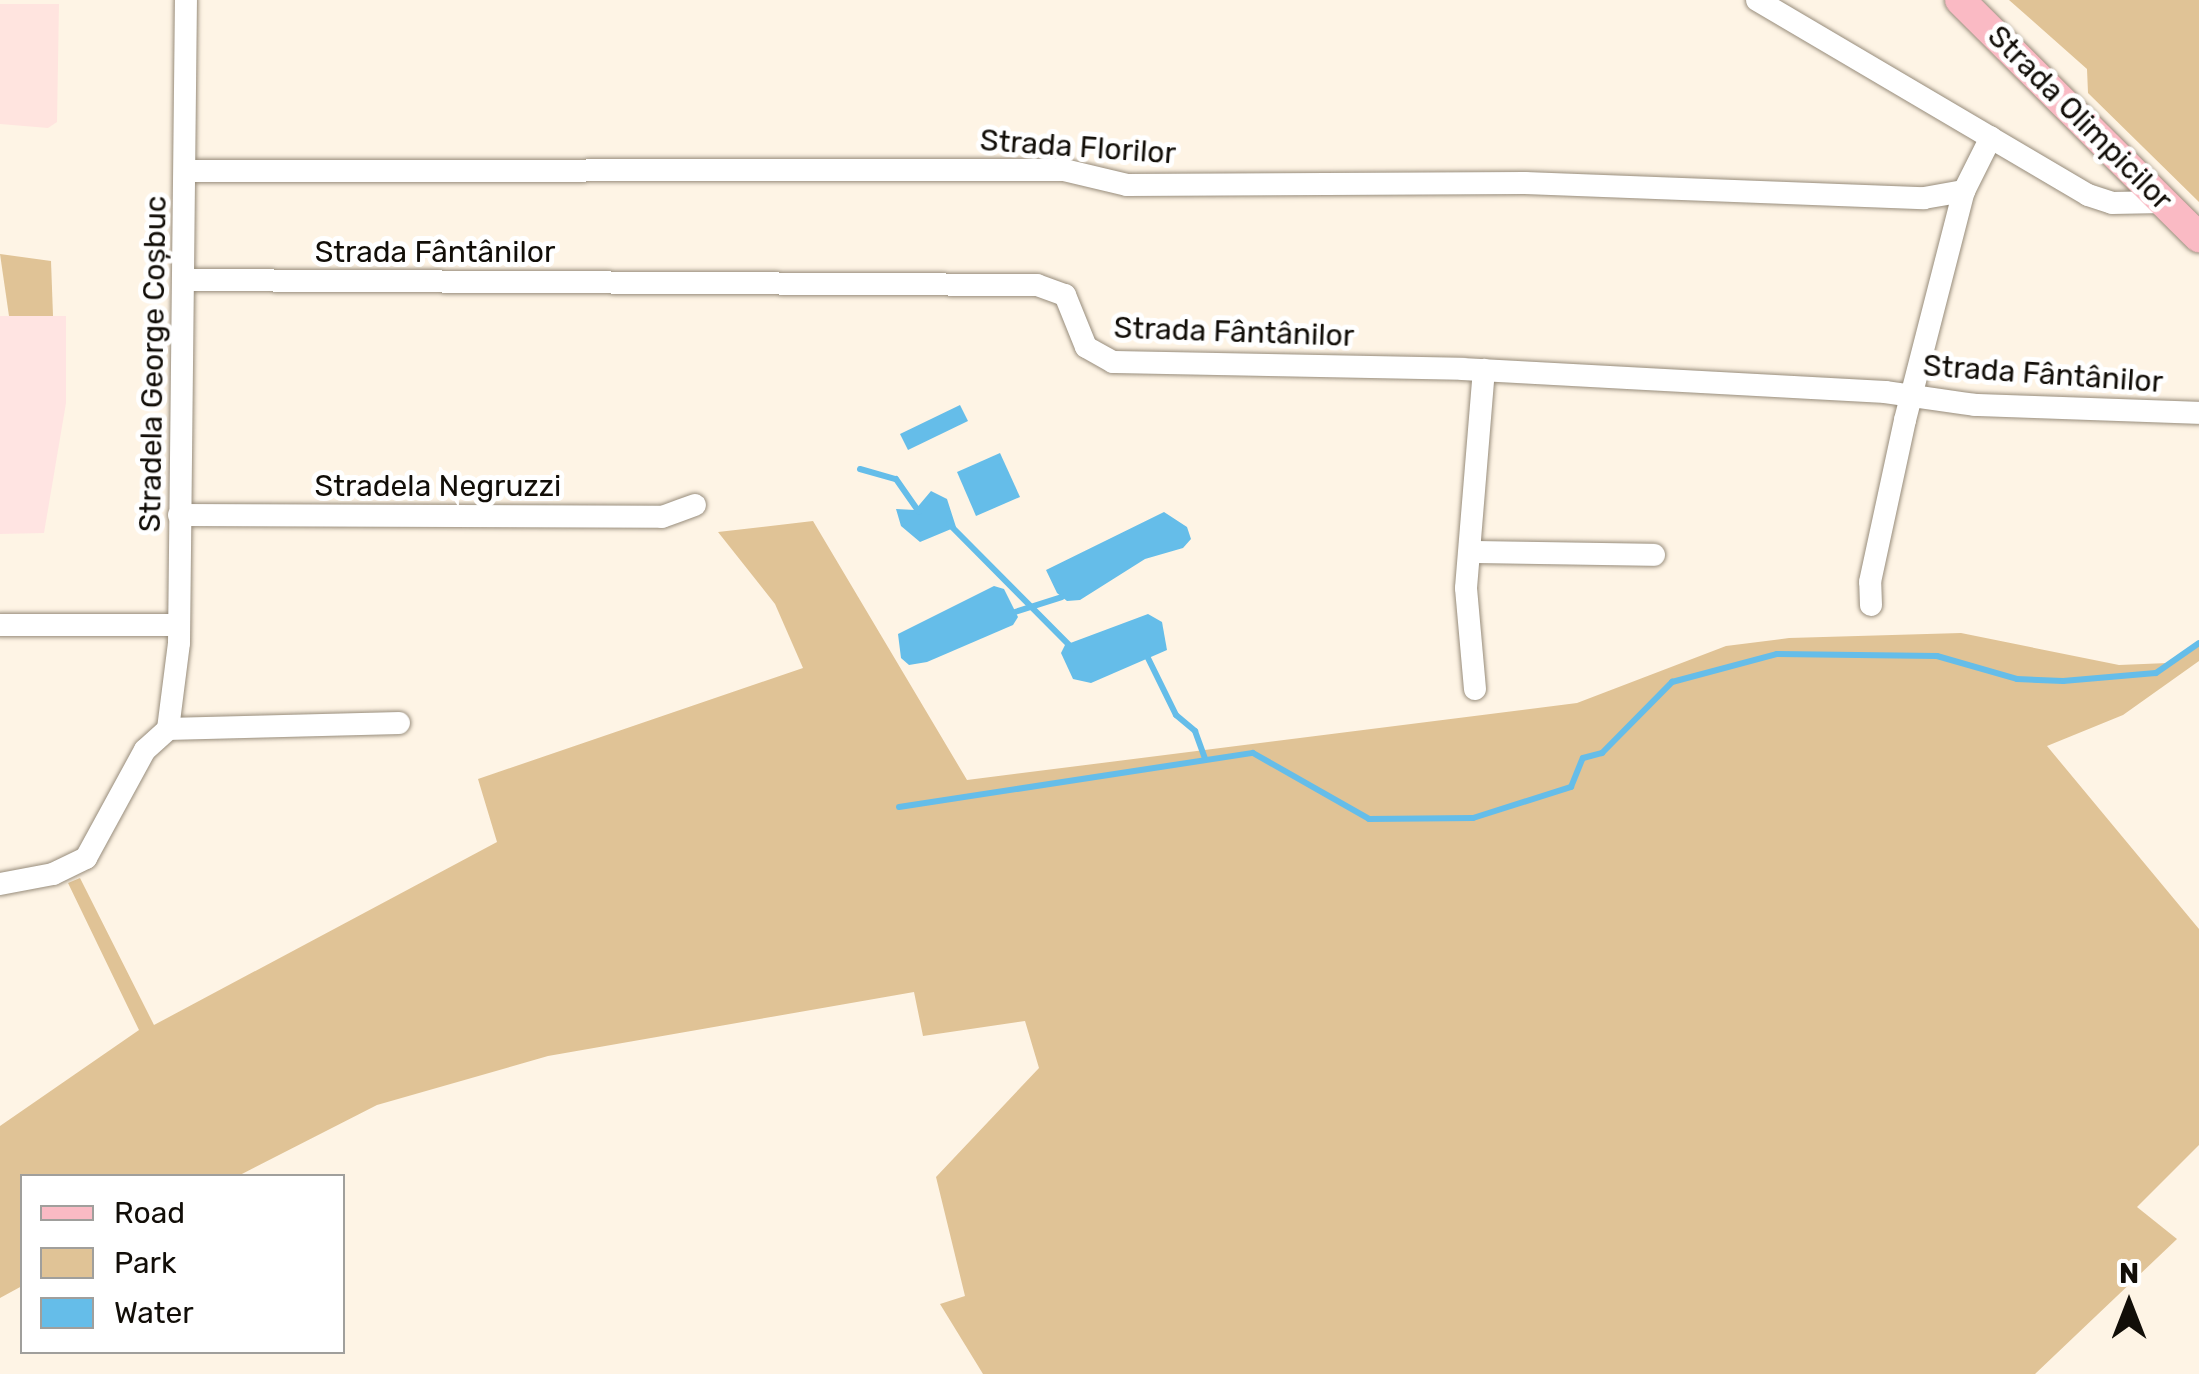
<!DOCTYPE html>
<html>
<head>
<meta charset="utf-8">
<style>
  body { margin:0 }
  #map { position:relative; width:2199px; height:1374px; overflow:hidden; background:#fef4e5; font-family:Rubik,sans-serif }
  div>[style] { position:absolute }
  .commercial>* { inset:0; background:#ffe4df }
  .education>* { inset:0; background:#ffe4e2 }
  .green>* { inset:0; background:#e0c396 }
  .water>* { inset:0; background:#65bde9 }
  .stream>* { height:6px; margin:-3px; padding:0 3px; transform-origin:3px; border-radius:3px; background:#65bde9 }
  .roads { filter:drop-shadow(0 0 2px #978c7b) drop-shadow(0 0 2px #978c7b) }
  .minor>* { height:22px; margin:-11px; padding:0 11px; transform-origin:11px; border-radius:11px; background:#fff }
  .major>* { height:30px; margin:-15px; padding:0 15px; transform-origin:15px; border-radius:15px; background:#fabac4 }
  span { translate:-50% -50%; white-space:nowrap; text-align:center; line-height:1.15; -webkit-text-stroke:10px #fff; paint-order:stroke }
  .street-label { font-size:30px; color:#120e08 }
  .legend { position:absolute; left:20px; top:1174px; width:325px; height:180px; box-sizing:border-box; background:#fff; border:2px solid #a09f9c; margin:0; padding:12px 18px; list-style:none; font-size:30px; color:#120e08 }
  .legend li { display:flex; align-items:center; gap:20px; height:50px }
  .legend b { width:50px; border:2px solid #a09f9c }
  .north { position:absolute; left:2079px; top:1254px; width:100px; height:100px; -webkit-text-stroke:8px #fff; paint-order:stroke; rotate:0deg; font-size:28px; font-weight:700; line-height:40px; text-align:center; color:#120e08 }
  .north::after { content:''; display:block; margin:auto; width:35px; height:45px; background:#120e08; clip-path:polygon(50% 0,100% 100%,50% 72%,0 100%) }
</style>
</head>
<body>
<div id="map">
  <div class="commercial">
    <i style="clip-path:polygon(0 4px,59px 4px,57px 122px,48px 128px,0 124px)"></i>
  </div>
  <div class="education">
    <i style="clip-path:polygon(66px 316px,66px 403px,44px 533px,0 534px,0 316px)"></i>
  </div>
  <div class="green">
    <i style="clip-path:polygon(2009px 0,2199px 0,2199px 202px,2088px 93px,2087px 69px)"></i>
    <i style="clip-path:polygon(0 254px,51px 261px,53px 316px,9px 316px)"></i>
    <i style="clip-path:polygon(813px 521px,967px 780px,1577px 703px,1726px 646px,1789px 638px,1961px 633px,2119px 665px,2168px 663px,2199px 644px,2199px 661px,2123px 715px,2047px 746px,2199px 929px,2199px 1145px,2137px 1207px,2177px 1239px,2035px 1374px,983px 1374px,940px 1304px,965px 1296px,936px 1177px,1039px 1068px,1025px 1021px,923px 1036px,914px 992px,548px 1056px,377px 1105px,238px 1176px,22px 1176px,22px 1286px,0 1298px,0 1126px,139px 1030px,68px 883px,80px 878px,154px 1025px,497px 842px,478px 779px,803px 668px,775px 604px,718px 532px)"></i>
  </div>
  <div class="water">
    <i style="clip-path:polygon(960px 405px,968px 421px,908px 450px,900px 434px)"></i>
    <i style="clip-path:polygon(1000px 453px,1020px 497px,976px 516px,957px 472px)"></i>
    <i style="clip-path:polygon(931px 491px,947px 499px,956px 527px,920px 542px,901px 526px,896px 509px,915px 510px)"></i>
    <i style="clip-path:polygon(1164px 512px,1187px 527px,1191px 539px,1183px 548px,1145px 559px,1080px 600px,1067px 601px,1057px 593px,1046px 570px)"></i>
    <i style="clip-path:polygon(994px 586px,1004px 589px,1018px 617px,1013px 625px,927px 662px,909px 665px,901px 658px,898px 634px)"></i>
    <i style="clip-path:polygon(1148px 614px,1162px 622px,1167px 650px,1091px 683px,1073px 679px,1061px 653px,1065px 645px)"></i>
  </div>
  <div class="stream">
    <i style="left:860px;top:469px;width:37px;rotate:16deg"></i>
    <i style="left:896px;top:479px;width:40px;rotate:55.1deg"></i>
    <i style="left:949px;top:524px;width:176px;rotate:45.2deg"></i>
    <i style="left:1015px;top:612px;width:49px;rotate:-17.7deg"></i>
    <i style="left:1146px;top:654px;width:68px;rotate:63.8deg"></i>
    <i style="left:1176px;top:715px;width:25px;rotate:40deg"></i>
    <i style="left:1195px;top:731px;width:30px;rotate:70deg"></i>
    <i style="left:899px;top:807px;width:358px;rotate:-8.7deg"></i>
    <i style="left:1253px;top:753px;width:133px;rotate:29.6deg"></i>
    <i style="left:1369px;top:819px;width:104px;rotate:-0.6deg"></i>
    <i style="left:1473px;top:818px;width:103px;rotate:-17.6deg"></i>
    <i style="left:1571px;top:787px;width:31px;rotate:-68deg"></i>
    <i style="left:1583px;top:758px;width:20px;rotate:-15deg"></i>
    <i style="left:1602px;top:753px;width:100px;rotate:-45.4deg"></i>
    <i style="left:1672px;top:682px;width:109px;rotate:-14.9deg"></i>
    <i style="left:1777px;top:654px;width:160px;rotate:0.7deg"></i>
    <i style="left:1937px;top:656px;width:83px;rotate:16deg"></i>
    <i style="left:2017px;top:679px;width:46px;rotate:2.5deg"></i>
    <i style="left:2063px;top:681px;width:93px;rotate:-4.9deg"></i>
    <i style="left:2156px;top:673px;width:52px;rotate:-34.9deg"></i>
  </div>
  <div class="roads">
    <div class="minor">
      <i style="left:1757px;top:0;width:384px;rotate:30.5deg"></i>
      <i style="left:2088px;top:195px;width:25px;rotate:18deg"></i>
      <i style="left:2112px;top:203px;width:52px;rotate:-1.1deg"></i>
      <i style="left:188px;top:171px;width:876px;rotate:-0.07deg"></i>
      <i style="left:1064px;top:170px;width:65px;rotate:13.4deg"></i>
      <i style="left:1127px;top:185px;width:398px;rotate:-0.3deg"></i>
      <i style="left:1525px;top:183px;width:399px;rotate:2.2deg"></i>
      <i style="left:1924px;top:198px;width:41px;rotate:-9.9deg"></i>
      <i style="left:187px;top:280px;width:850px;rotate:0.34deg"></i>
      <i style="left:1037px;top:285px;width:30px;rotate:20deg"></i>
      <i style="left:1065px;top:295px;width:56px;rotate:68deg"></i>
      <i style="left:1086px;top:347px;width:31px;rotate:29deg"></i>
      <i style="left:1113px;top:362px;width:349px;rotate:1.1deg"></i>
      <i style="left:1462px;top:369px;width:424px;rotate:3.1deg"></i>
      <i style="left:1885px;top:392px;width:91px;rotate:8.2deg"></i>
      <i style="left:1975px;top:405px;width:224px;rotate:2deg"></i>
      <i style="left:179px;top:515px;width:483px;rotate:0.2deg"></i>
      <i style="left:662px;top:517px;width:35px;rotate:-20deg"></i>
      <i style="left:1471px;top:552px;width:183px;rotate:0.9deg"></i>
      <i style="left:1871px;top:605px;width:23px;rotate:-92deg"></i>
      <i style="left:1870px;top:582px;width:166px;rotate:-77.8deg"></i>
      <i style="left:1905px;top:420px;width:236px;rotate:-75.6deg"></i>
      <i style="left:1964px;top:191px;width:60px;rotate:-63.4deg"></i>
      <i style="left:0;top:625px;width:178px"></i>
      <i style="left:1475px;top:689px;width:101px;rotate:-95.1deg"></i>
      <i style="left:1466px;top:588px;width:219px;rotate:-85.3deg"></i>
      <i style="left:168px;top:729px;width:87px;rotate:-82.7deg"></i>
      <i style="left:179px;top:643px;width:643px;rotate:-89.38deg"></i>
      <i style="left:0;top:884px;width:54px;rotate:-10.7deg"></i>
      <i style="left:53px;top:874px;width:37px;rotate:-26deg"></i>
      <i style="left:86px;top:858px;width:123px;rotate:-61.4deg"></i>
      <i style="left:145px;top:750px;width:31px;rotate:-42deg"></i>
      <i style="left:168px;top:729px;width:231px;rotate:-1.5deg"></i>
    </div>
    <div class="major">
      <i style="left:1960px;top:0;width:337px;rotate:44.8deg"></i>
    </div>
  </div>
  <div class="street-label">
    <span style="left:2080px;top:118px;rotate:45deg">Strada Olimpicilor</span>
    <span style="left:1078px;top:147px;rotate:4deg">Strada Florilor</span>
    <span style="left:435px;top:252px">Strada Fântânilor</span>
    <span style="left:1234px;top:332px;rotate:2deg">Strada Fântânilor</span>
    <span style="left:153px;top:364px;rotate:-89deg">Stradela George Coșbuc</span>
    <span style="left:2043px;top:374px;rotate:4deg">Strada Fântânilor</span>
    <span style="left:438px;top:486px">Stradela Negruzzi</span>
  </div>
  <ul class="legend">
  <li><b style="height:12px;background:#fabac4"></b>Road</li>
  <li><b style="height:28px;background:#e0c396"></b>Park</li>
  <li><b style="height:28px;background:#65bde9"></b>Water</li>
  </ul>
  <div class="north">N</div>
</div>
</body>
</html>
